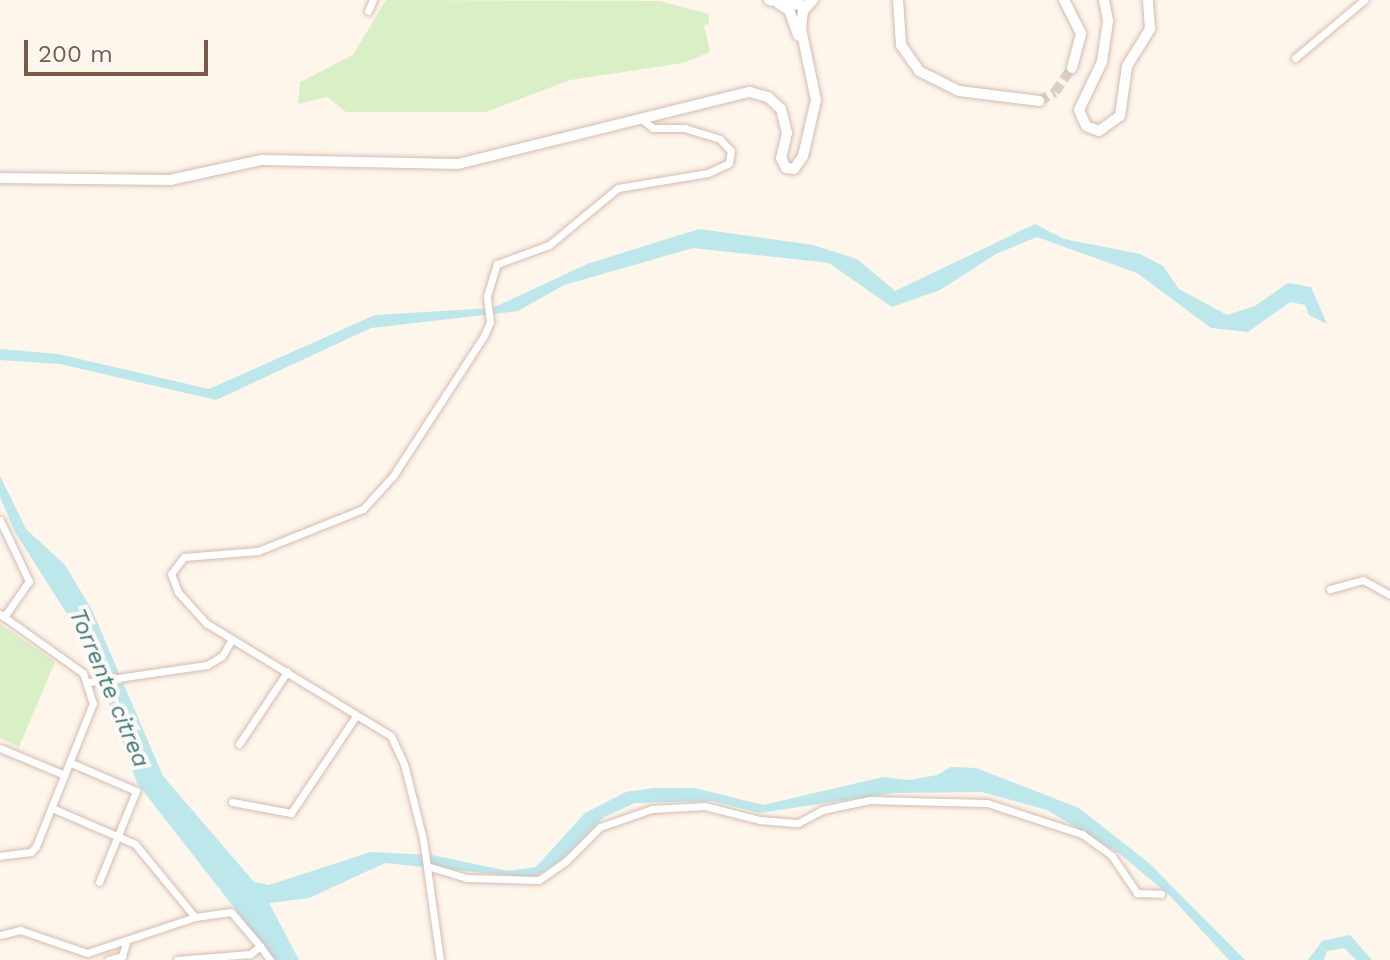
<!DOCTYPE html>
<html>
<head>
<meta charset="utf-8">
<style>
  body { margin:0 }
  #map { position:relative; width:1390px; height:960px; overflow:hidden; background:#fef5eb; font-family:"Work Sans",sans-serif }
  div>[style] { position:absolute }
  .green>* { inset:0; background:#d9efc6 }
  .water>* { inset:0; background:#bce7eb }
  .secondary-tunnel>* { height:10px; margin-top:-5px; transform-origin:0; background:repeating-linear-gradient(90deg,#decec3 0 10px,transparent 0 15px) }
  .roads { filter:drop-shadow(0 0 2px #d3bcae) drop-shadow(0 0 2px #d3bcae) }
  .street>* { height:7px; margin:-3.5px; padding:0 3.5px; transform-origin:3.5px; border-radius:3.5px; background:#fff }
  .secondary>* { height:10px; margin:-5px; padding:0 5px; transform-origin:5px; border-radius:5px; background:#fff }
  span { translate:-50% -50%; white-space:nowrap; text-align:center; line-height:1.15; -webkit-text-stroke:8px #fff9f3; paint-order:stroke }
  .water-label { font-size:24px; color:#3b7c83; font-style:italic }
  .scale { position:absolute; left:24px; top:40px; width:184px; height:36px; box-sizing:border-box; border:4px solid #7d594a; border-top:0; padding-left:10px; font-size:24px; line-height:28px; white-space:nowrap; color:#7d594a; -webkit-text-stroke:6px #fff9f3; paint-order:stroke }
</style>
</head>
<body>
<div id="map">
  <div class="green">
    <i style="clip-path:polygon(386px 0,660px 1px,709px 14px,709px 24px,704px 25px,710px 52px,683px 63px,570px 80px,486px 112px,346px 112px,327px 97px,298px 104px,300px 82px,353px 55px)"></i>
    <i style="clip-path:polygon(0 624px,55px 662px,19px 747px,0 738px)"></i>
  </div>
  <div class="water">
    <i style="clip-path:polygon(1035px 224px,1064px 239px,1140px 254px,1163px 266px,1179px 289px,1227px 315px,1255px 306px,1288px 283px,1311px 287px,1327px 324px,1309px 315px,1305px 305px,1290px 302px,1248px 332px,1211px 328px,1137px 273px,1037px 237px,996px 254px,940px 290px,892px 307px,829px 263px,693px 248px,564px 285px,518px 311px,371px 328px,216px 400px,60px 364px,0 360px,0 349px,58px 354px,209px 389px,375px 315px,493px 308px,587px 264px,699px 229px,813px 245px,857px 259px,895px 291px)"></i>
    <i style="clip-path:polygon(0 476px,26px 529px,65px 565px,92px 610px,163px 776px,254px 882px,269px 885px,371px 852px,432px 855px,508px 871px,536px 867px,585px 813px,626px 792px,653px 788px,695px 788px,763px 805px,883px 777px,910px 780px,937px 775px,951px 767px,976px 768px,1079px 808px,1149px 863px,1245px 960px,1229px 960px,1170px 896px,1120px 854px,1047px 810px,982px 792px,894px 793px,759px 813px,713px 801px,635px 803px,604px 817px,562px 859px,534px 878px,385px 863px,309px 898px,269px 903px,299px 960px,275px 960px,137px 783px,98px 673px,79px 633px,15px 532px,0 497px)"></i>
    <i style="clip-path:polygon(1350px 935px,1372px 960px,1356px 960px,1344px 948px,1327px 951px,1324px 960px,1308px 960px,1322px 941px)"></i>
  </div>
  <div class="secondary-tunnel">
    <i style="left:1039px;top:101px;width:18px;rotate:-29deg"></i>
    <i style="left:1055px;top:92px;width:29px;rotate:-55deg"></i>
  </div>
  <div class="roads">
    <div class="street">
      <i style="left:368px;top:11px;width:12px;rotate:-66deg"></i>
      <i style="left:1295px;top:58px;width:90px;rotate:-40deg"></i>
      <i style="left:0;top:520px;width:68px;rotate:64.6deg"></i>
      <i style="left:29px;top:581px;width:44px;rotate:124.8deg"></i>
      <i style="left:1330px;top:589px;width:34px;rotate:-15deg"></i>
      <i style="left:1363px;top:580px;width:31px;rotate:29deg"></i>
      <i style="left:0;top:614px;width:102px;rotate:35.4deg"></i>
      <i style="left:83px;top:673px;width:32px;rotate:72deg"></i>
      <i style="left:93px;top:703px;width:154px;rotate:111.7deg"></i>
      <i style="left:36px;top:846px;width:8px;rotate:130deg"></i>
      <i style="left:31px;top:852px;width:31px;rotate:173deg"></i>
      <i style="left:90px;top:682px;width:118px;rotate:-8.3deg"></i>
      <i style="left:207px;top:665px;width:17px;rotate:-31deg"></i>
      <i style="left:222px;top:656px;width:17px;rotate:-59deg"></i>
      <i style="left:239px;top:744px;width:87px;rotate:-56.3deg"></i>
      <i style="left:0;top:748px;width:70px;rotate:22.6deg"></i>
      <i style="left:71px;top:763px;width:71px;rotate:23.3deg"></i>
      <i style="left:136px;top:791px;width:98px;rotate:112.1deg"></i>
      <i style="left:232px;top:802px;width:60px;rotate:10.6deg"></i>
      <i style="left:291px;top:813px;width:117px;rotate:-56.2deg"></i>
      <i style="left:52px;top:808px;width:90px;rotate:23.4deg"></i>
      <i style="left:135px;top:844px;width:94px;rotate:50.6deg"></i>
      <i style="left:427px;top:866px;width:42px;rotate:16.7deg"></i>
      <i style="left:467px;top:878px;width:72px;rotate:1.6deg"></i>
      <i style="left:539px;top:880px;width:32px;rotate:-35deg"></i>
      <i style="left:565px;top:862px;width:49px;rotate:-45deg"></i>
      <i style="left:600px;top:827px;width:55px;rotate:-19.1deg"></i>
      <i style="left:652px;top:809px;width:53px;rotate:-3.2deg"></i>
      <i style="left:705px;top:806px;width:57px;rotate:14.3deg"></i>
      <i style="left:760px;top:820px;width:38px;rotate:5deg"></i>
      <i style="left:798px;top:823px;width:27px;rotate:-28deg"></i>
      <i style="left:822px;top:810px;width:49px;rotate:-11.8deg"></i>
      <i style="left:870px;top:800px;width:117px;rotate:1.5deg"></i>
      <i style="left:987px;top:803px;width:100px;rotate:18.1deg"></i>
      <i style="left:1082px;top:834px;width:37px;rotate:36deg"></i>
      <i style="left:1112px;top:856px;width:45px;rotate:56deg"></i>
      <i style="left:1137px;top:893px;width:24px;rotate:2deg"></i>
      <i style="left:0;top:935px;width:21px;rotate:-14deg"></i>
      <i style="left:20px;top:930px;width:71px;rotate:18.9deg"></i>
      <i style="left:87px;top:953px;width:114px;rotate:-18.4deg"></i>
      <i style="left:195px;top:917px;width:36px;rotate:-8deg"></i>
      <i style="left:231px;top:912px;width:45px;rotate:49.5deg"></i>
      <i style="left:260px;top:946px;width:13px;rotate:141deg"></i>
      <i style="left:250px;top:954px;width:73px;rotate:175.3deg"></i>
      <i style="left:260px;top:946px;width:17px;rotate:54deg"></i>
      <i style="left:108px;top:960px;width:15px;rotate:-16deg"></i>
      <i style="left:122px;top:956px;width:14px;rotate:-73deg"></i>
      <i style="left:440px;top:960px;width:122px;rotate:-98deg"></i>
      <i style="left:423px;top:839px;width:77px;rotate:-104.2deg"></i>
      <i style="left:404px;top:764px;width:31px;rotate:-115deg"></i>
      <i style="left:391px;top:736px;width:217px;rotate:-148.6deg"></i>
      <i style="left:206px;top:623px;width:42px;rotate:-132.1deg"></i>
      <i style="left:178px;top:592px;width:19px;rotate:-111deg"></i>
      <i style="left:171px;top:574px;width:21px;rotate:-53deg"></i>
      <i style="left:184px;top:557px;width:74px;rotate:-4.6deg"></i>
      <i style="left:258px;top:551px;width:113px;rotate:-21.8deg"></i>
      <i style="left:363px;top:509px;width:45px;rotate:-47.7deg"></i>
      <i style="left:393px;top:476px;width:167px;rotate:-57deg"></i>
      <i style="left:484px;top:336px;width:15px;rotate:-67deg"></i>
      <i style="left:490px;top:322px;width:26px;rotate:-97deg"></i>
      <i style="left:487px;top:296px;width:34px;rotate:-73deg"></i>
      <i style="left:497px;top:264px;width:55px;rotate:-20.1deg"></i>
      <i style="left:549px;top:245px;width:89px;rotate:-39.6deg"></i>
      <i style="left:618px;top:188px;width:91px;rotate:-9.5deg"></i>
      <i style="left:708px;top:173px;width:23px;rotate:-25deg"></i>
      <i style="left:729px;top:163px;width:12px;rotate:-81deg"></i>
      <i style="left:731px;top:151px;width:16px;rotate:-133deg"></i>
      <i style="left:720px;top:139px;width:37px;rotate:-163deg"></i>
      <i style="left:685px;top:128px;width:32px;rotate:180deg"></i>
      <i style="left:653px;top:128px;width:11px;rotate:-142deg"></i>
    </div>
    <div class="secondary">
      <i style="left:769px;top:0;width:37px;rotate:9deg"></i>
      <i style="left:898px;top:0;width:45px;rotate:86.2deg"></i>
      <i style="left:901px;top:45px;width:32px;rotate:55deg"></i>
      <i style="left:919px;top:71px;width:45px;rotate:26.6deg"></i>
      <i style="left:959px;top:91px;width:81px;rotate:7.1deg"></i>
      <i style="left:1064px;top:0;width:38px;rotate:63deg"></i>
      <i style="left:1081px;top:34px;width:35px;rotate:105deg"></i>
      <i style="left:1104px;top:0;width:21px;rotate:79deg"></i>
      <i style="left:1108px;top:21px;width:41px;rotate:98.3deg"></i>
      <i style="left:1102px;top:62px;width:53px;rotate:115.6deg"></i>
      <i style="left:1079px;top:110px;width:17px;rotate:66deg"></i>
      <i style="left:1086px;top:126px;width:14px;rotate:21deg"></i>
      <i style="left:1099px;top:131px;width:26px;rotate:-36deg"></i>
      <i style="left:1120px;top:116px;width:50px;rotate:-82deg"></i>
      <i style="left:1127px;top:66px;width:44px;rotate:-58.1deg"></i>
      <i style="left:1150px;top:29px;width:29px;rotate:-94deg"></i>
      <i style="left:779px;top:4px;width:12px;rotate:31deg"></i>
      <i style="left:789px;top:10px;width:27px;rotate:70deg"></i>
      <i style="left:0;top:178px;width:170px;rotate:0.7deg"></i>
      <i style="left:170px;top:180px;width:94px;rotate:-12.3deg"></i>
      <i style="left:262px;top:160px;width:196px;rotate:1.2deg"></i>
      <i style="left:458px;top:164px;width:301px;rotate:-13.9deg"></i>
      <i style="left:750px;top:92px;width:19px;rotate:16deg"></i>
      <i style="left:768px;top:97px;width:18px;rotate:43deg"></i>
      <i style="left:781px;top:109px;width:25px;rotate:76deg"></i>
      <i style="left:787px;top:133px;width:26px;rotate:103deg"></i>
      <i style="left:781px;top:158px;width:11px;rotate:63deg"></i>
      <i style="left:786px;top:168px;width:8px;rotate:7deg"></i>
      <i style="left:794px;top:169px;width:16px;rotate:-55deg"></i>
      <i style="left:803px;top:156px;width:57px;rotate:-76.9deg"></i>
      <i style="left:816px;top:100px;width:73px;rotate:-101.9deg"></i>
      <i style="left:801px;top:29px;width:18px;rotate:-84deg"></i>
      <i style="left:803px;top:11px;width:15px;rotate:-48deg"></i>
    </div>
  </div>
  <div class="water-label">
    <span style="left:109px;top:688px;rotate:67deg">Torrente citrea</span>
  </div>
  <div class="scale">200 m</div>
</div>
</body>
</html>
